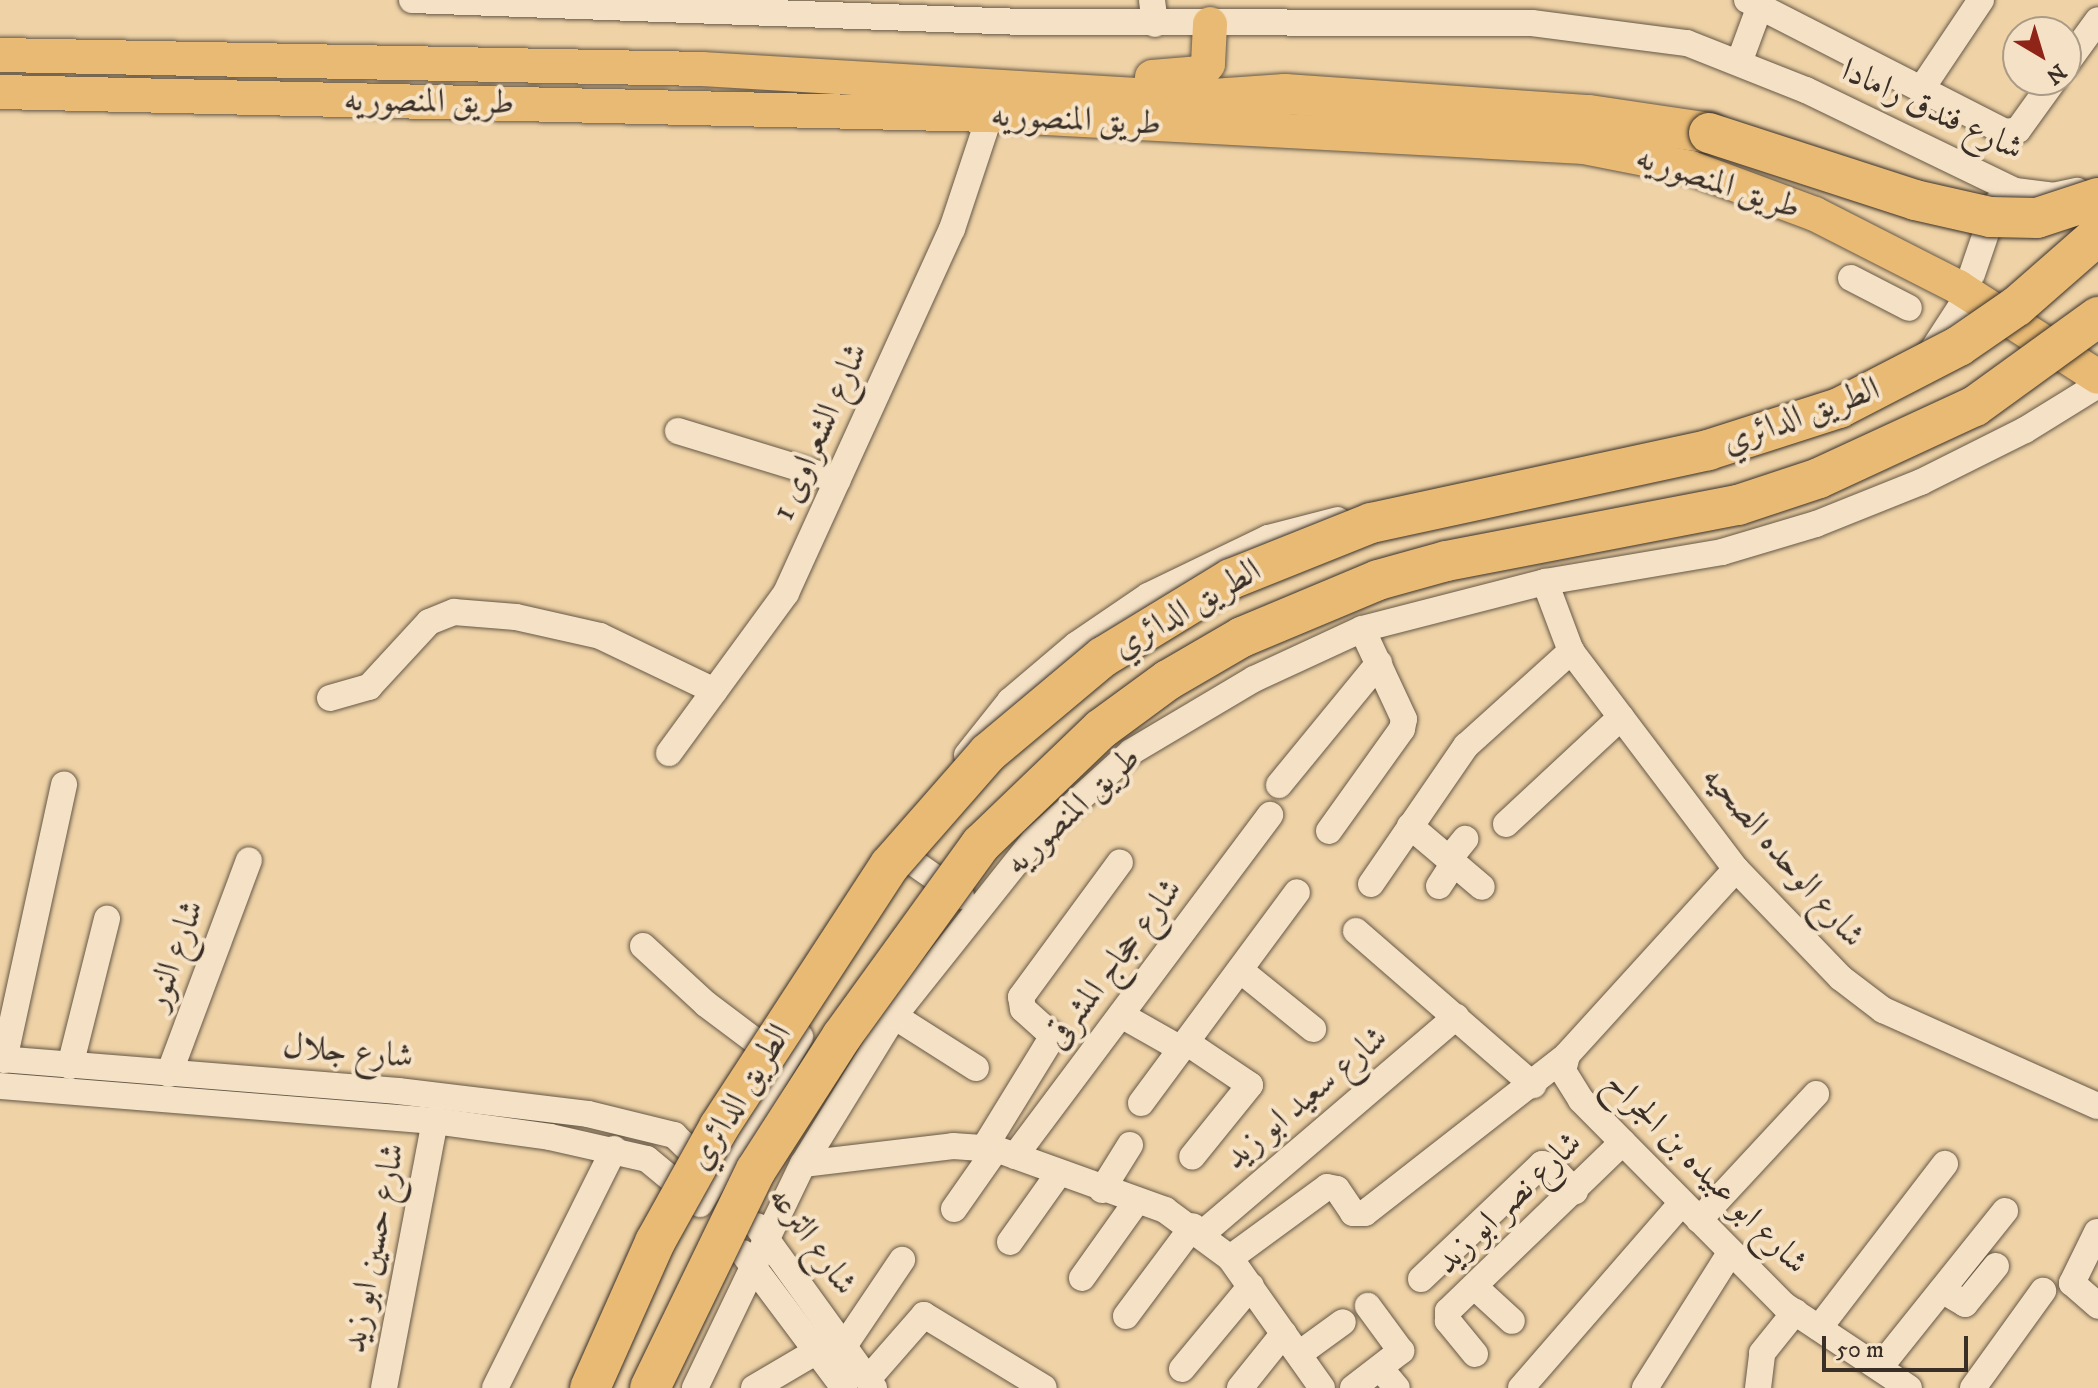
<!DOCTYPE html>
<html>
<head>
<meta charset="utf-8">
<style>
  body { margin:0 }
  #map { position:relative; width:2098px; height:1388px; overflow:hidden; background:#efd3a7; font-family:"IM FELL DW Pica",Amiri,serif }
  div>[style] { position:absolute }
  .roads { filter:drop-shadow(0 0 2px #665847) drop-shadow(0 0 2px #665847) }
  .minor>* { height:26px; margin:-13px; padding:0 13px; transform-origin:13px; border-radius:13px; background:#f5e2c6 }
  .major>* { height:34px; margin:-17px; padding:0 17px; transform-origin:17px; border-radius:17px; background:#e8ba74 }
  .highway>* { height:40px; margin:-20px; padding:0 20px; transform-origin:20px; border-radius:20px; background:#e8ba74 }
  .bridges { filter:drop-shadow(0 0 2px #392f27) drop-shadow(0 0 2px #392f27) }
  .highway-bridge>* { height:40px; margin:-20px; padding:0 20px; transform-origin:20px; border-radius:20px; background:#e8ba74 }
  span { translate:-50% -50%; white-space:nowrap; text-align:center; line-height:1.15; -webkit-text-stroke:8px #f5e2c6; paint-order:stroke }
  .street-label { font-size:34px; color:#392f27 }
  .north { position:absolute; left:2002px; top:16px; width:80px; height:80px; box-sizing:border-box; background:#f5e2c6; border:2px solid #aa9a86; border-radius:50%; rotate:142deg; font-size:22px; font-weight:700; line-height:32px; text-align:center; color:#392f27 }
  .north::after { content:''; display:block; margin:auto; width:28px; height:36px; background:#8f2418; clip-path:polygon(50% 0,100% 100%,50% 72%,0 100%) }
  .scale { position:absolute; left:1822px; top:1336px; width:146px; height:36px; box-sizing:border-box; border:4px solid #392f27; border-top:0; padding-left:10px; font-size:24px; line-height:28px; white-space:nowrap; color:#392f27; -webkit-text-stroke:6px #f5e2c6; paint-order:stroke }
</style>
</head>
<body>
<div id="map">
  <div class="roads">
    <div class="minor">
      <i style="left:412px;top:0;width:612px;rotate:2.06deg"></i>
      <i style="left:1024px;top:22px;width:508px;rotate:0.11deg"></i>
      <i style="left:1532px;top:23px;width:156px;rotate:7.4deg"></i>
      <i style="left:1687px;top:43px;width:128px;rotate:21.6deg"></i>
      <i style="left:1806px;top:90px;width:232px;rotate:25.8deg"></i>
      <i style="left:2015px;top:191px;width:38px;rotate:7deg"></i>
      <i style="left:2053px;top:196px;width:25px;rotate:-12deg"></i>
      <i style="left:1152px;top:0;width:24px;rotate:83deg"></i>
      <i style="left:1747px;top:0;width:290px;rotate:27.1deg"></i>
      <i style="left:2005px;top:132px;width:13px;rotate:-9deg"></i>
      <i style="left:2018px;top:130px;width:62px;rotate:-54.2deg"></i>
      <i style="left:1740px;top:60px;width:58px;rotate:-69.7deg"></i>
      <i style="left:2066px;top:64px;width:54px;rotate:-54deg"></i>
      <i style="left:1922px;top:88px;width:106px;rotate:-56.2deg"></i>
      <i style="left:1972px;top:274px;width:74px;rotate:-71.1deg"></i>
      <i style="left:1851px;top:278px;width:65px;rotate:27.3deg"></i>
      <i style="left:1930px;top:354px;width:72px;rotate:-57deg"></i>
      <i style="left:678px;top:431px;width:167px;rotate:17deg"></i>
      <i style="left:1545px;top:582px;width:74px;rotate:69.4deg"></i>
      <i style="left:1571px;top:651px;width:273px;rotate:52.9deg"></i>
      <i style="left:1736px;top:869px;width:151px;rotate:46.1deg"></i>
      <i style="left:1841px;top:978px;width:53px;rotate:37.3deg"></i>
      <i style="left:1883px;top:1010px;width:235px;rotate:24.1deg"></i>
      <i style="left:330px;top:698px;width:41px;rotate:-15.8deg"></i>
      <i style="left:369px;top:687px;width:88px;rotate:-47.3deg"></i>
      <i style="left:429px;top:622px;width:27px;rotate:-22deg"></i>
      <i style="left:454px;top:612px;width:62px;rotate:4.6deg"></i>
      <i style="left:516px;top:617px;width:86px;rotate:12.7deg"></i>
      <i style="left:600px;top:636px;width:127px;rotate:25.6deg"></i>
      <i style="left:669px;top:753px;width:198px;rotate:-53.8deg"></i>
      <i style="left:786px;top:593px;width:400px;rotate:-65.5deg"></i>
      <i style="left:952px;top:229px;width:120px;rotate:-71.6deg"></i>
      <i style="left:967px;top:755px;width:69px;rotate:-51.5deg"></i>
      <i style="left:1010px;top:701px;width:87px;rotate:-40.3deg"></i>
      <i style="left:1076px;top:645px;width:87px;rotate:-34.2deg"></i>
      <i style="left:1148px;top:596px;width:133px;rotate:-25.8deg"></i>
      <i style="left:1268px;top:538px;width:72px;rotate:-14.4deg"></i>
      <i style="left:1279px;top:785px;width:158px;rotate:-50.7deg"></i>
      <i style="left:1506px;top:824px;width:157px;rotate:-42.9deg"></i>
      <i style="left:1410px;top:826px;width:94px;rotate:40.3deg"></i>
      <i style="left:1329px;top:831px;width:125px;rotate:-54.4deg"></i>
      <i style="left:1402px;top:729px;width:10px;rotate:-79deg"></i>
      <i style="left:1404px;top:719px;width:99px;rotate:-115deg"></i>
      <i style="left:907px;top:858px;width:66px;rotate:35.1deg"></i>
      <i style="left:1449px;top:859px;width:26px;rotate:-51deg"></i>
      <i style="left:1736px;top:869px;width:251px;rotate:132.3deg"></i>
      <i style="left:1567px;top:1055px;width:16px;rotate:104deg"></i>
      <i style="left:1563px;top:1071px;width:34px;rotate:58deg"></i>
      <i style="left:1581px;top:1100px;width:289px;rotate:45.3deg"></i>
      <i style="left:1784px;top:1305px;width:150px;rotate:33.6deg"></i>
      <i style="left:1371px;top:884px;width:168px;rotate:-55.5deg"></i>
      <i style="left:1466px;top:746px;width:142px;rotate:-42.1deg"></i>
      <i style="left:1439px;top:886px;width:27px;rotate:-57deg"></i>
      <i style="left:1356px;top:931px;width:235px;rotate:41deg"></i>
      <i style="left:643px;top:946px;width:86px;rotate:42.6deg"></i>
      <i style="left:706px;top:1004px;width:95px;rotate:36.9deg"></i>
      <i style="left:1240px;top:970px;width:94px;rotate:38.9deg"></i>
      <i style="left:1121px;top:1015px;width:69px;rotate:29.5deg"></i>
      <i style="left:894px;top:1016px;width:97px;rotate:32.4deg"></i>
      <i style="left:1186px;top:1042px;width:77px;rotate:33.9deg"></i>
      <i style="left:1250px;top:1085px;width:92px;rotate:128.9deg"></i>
      <i style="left:0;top:1059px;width:399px;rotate:4.6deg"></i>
      <i style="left:398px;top:1091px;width:191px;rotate:6.9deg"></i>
      <i style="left:588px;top:1114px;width:89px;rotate:13.7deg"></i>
      <i style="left:674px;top:1135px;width:52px;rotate:44.2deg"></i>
      <i style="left:4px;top:1060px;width:282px;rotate:-77.7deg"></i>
      <i style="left:70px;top:1066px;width:152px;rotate:-75.9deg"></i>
      <i style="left:169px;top:1074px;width:228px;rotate:-69.5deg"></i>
      <i style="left:0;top:1086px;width:436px;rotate:4.6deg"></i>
      <i style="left:435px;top:1121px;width:116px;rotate:7.9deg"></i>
      <i style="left:550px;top:1137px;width:99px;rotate:12.8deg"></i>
      <i style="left:647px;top:1159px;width:60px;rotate:39.6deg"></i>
      <i style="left:1141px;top:1103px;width:262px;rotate:-53.5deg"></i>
      <i style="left:984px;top:1148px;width:132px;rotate:-58.4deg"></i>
      <i style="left:1053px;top:1036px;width:40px;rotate:-138deg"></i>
      <i style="left:1023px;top:1009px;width:12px;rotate:-99deg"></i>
      <i style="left:1021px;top:997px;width:167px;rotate:-53.7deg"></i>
      <i style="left:1015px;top:1156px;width:426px;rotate:-53.2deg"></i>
      <i style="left:803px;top:1164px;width:151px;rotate:-6.8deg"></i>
      <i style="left:953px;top:1146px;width:43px;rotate:4deg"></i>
      <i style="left:996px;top:1149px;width:180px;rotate:19.8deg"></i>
      <i style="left:1165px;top:1210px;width:81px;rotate:36.4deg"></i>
      <i style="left:1230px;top:1258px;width:159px;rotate:54.7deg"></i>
      <i style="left:1102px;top:1190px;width:53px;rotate:-58.1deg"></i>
      <i style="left:700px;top:1204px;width:195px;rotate:-59.1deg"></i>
      <i style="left:954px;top:1209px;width:73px;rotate:-55deg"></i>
      <i style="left:1699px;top:1220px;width:172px;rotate:-47.1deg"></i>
      <i style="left:757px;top:1226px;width:200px;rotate:54.2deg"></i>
      <i style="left:2097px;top:1232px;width:57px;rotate:116.1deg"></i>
      <i style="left:2072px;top:1283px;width:35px;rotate:41deg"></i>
      <i style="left:1203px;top:1233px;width:333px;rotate:-40.5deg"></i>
      <i style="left:1010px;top:1242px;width:85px;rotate:-54.6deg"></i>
      <i style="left:743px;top:1253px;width:169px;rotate:53.2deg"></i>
      <i style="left:1230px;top:1258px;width:120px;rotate:-36.2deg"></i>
      <i style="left:1327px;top:1187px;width:10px;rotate:11deg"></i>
      <i style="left:1337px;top:1189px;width:29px;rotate:56deg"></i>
      <i style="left:1353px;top:1213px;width:12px"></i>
      <i style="left:1365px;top:1213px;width:256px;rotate:-38deg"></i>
      <i style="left:1082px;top:1278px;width:95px;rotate:-54.5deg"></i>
      <i style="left:1421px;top:1279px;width:167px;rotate:-43.5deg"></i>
      <i style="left:1542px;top:1164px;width:9px;rotate:13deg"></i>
      <i style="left:1551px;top:1166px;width:35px;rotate:47deg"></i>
      <i style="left:1475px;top:1287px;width:50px;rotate:42.6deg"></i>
      <i style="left:1942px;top:1290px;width:27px;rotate:31deg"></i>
      <i style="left:1965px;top:1304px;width:49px;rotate:-50.8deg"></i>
      <i style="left:1126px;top:1316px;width:112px;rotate:-53.3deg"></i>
      <i style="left:1819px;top:1328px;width:207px;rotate:-52.5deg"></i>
      <i style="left:844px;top:1346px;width:104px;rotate:-56deg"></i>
      <i style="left:1299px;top:1354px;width:54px;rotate:-36deg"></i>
      <i style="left:1475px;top:1354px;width:43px;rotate:-129.3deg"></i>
      <i style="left:1448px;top:1321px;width:10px;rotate:-90deg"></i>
      <i style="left:1448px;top:1311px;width:243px;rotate:-44deg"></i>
      <i style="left:1880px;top:1367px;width:200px;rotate:-51.3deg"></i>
      <i style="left:1380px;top:1368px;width:26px;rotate:50deg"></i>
      <i style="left:1182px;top:1369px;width:108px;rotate:-50.3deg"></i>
      <i style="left:868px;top:1379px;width:85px;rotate:-48.8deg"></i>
      <i style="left:924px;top:1315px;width:140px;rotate:31.3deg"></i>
      <i style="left:384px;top:1388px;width:272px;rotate:-79.2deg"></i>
      <i style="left:495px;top:1388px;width:267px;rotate:-63.5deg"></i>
      <i style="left:695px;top:1388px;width:249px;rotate:-64.3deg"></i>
      <i style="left:803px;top:1164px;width:174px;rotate:-58.4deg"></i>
      <i style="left:894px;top:1016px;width:223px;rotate:-51.5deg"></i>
      <i style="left:1033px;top:841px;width:132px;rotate:-42.2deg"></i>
      <i style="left:1131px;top:752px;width:143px;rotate:-30.7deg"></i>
      <i style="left:1254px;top:679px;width:119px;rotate:-24.8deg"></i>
      <i style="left:1362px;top:629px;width:189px;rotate:-14.4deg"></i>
      <i style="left:1545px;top:582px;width:180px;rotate:-9.6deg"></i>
      <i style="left:1722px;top:552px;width:98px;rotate:-16.6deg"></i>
      <i style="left:1816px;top:524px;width:113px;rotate:-21.8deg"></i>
      <i style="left:1921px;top:482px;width:116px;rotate:-26.6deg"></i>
      <i style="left:2025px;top:430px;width:86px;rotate:-31.7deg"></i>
      <i style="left:754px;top:1388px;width:73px;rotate:-30.4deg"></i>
      <i style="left:1240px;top:1388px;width:70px;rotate:-51.3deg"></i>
      <i style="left:1353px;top:1388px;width:61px;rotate:-37.6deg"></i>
      <i style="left:1401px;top:1351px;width:56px;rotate:-126.3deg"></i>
      <i style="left:1521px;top:1388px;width:245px;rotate:-49deg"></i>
      <i style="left:1645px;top:1388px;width:160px;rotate:-57.8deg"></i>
      <i style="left:1758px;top:1388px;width:35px;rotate:-83deg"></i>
      <i style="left:1762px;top:1353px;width:53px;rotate:-51.2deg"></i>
      <i style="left:1973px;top:1388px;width:120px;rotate:-54.2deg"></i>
    </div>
    <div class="major">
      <i style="left:0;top:55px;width:702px;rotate:1.14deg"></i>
      <i style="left:702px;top:69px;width:537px;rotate:3.42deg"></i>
      <i style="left:1152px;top:77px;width:49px;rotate:-4.7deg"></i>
      <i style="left:1201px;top:73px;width:11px;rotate:-52deg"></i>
      <i style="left:1208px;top:64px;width:40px;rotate:-87.1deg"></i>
      <i style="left:0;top:92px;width:990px;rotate:1.33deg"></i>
      <i style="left:990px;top:115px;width:595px;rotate:3.08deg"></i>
      <i style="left:1584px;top:147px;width:109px;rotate:11.1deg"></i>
      <i style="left:1691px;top:168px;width:132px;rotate:20.4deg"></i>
      <i style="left:1815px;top:214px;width:161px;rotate:27deg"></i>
      <i style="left:1958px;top:287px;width:166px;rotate:32.7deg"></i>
    </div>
    <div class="highway">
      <i style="left:1213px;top:99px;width:72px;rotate:-4deg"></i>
      <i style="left:1285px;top:94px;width:305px;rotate:4deg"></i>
      <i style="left:1589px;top:115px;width:121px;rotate:8.5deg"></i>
    </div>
  </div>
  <div class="bridges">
    <div class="highway-bridge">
      <i style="left:1709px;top:133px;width:217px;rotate:18deg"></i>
      <i style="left:1915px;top:200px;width:77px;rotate:12.8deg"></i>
      <i style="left:1990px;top:217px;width:47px;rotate:1.2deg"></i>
      <i style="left:2037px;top:218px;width:64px;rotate:-18.2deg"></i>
      <i style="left:590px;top:1388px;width:160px;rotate:-66deg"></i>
      <i style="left:655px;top:1242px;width:132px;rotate:-60.9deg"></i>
      <i style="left:719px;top:1127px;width:313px;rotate:-56.9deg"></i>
      <i style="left:890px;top:865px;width:149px;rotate:-48.8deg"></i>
      <i style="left:988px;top:753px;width:150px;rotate:-39.9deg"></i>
      <i style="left:1103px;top:657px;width:150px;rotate:-31.4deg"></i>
      <i style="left:1231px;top:579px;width:151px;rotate:-21.8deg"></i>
      <i style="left:1371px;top:523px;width:345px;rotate:-12.2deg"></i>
      <i style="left:1708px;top:450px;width:138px;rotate:-17.8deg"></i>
      <i style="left:1839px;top:408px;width:135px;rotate:-27.3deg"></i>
      <i style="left:1959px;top:346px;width:70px;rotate:-34.6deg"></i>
      <i style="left:2017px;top:306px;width:108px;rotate:-41.2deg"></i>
      <i style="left:650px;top:1388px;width:242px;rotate:-64.1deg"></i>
      <i style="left:756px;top:1170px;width:159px;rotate:-57.3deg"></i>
      <i style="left:842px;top:1036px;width:237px;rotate:-54.1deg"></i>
      <i style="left:981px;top:844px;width:166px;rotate:-43.8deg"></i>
      <i style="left:1101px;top:729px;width:83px;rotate:-36.2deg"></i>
      <i style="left:1168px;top:680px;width:86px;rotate:-30.2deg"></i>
      <i style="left:1242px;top:637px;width:147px;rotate:-22.7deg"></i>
      <i style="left:1378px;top:580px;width:71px;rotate:-15.6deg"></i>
      <i style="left:1446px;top:561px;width:297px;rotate:-10.9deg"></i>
      <i style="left:1738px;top:505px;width:85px;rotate:-18.4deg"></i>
      <i style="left:1819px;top:478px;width:172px;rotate:-24.8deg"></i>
      <i style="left:1975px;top:406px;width:152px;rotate:-35.9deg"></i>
    </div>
  </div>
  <div class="street-label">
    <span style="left:429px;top:102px;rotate:1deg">طريق المنصوريه</span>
    <span style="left:1932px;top:110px;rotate:25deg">شارع فندق رامادا</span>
    <span style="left:1076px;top:120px;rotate:3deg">طريق المنصوريه</span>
    <span style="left:1718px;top:183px;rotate:18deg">طريق المنصوريه</span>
    <span style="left:1801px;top:416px;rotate:-20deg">الطريق الدائري</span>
    <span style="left:820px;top:432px;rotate:-66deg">شارع الشعراوى 1</span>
    <span style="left:1187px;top:609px;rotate:-30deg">الطريق الدائري</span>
    <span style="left:1073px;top:811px;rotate:-43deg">طريق المنصوريه</span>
    <span style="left:1783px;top:857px;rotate:49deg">شارع الوحده الصحيه</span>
    <span style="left:175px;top:955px;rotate:-70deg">شارع النور</span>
    <span style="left:1114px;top:964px;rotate:-53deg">شارع حجاج المشرقى</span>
    <span style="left:348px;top:1052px;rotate:5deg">شارع جلال</span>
    <span style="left:740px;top:1097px;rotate:-58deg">الطريق الدائري</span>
    <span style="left:1306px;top:1098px;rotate:-40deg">شارع سعيد ابو زيد</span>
    <span style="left:1706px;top:1173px;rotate:45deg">شارع ابو عبيده بن الجراح</span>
    <span style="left:1509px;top:1203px;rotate:-44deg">شارع نصر ابو زيد</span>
    <span style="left:812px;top:1241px;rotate:54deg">شارع الترعه</span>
    <span style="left:374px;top:1248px;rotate:-79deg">شارع حسين ابو زيد</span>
  </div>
  <div class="north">N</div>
  <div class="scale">50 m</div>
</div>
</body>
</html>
